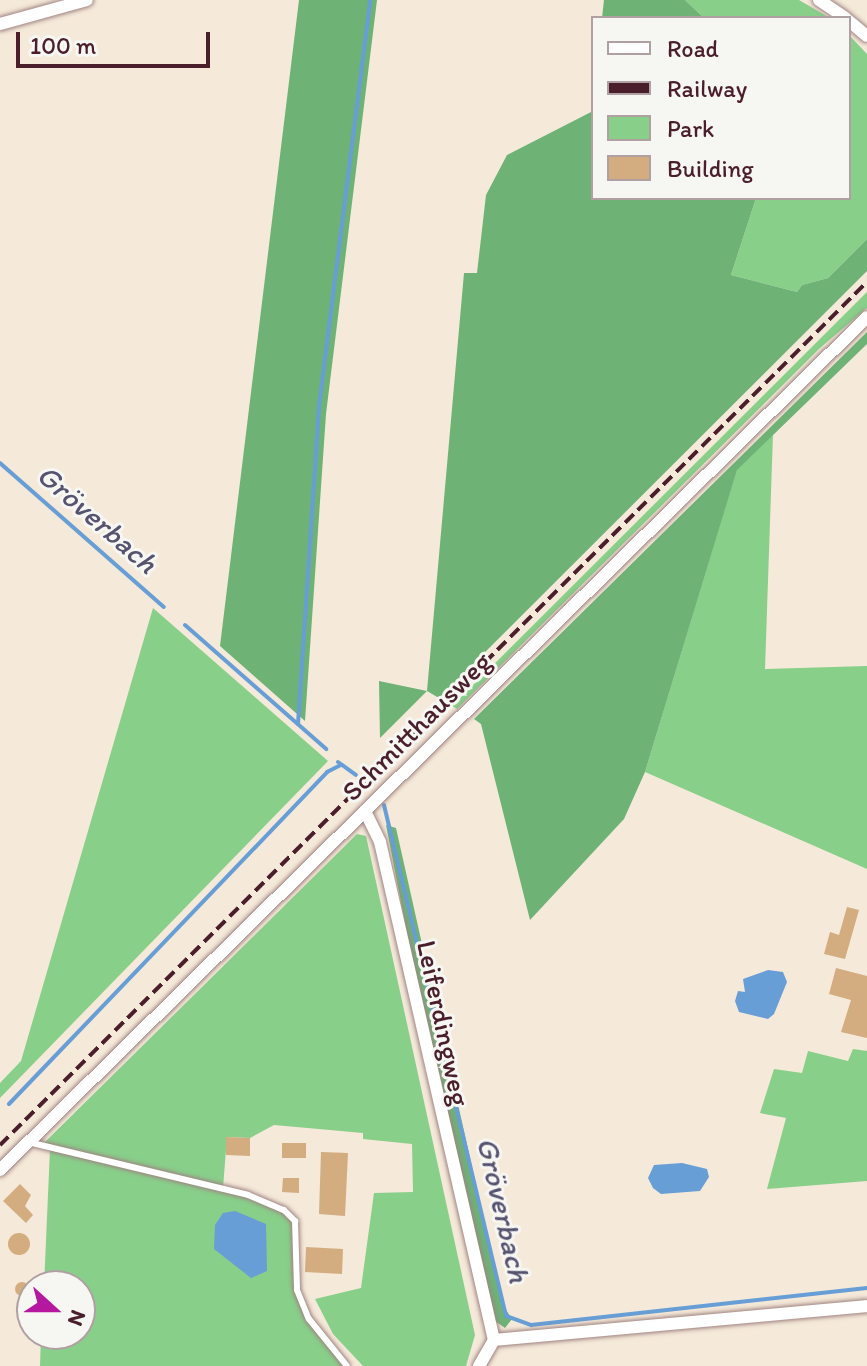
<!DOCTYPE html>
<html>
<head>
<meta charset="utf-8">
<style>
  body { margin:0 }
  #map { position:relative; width:867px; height:1366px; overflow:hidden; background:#f5e9d9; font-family:Itim,sans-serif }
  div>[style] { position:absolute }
  .green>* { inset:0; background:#88cf8a }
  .forest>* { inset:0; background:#6eb276 }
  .water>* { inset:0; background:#679ed5 }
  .stream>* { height:4px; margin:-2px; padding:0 2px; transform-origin:2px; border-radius:2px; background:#679ed5 }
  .building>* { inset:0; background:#d3ac80 }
  .round { border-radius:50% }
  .roads { filter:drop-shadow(0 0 2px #a08482) drop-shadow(0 0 2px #a08482) }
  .service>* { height:6px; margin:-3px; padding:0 3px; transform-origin:3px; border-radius:3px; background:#fff }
  .minor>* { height:12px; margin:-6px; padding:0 6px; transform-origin:6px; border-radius:6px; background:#fff }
  .rail>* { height:4px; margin-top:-2px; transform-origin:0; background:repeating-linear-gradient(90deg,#4a1f2b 0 12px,transparent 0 18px) }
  span { translate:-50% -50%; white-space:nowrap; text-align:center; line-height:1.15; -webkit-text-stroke:6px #f6f6f2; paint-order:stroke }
  .street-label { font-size:28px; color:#4a1f2b }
  .water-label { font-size:30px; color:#56526f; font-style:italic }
  .legend { position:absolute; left:591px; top:16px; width:260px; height:184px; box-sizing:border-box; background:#f6f6f2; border:2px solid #b1a0a2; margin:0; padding:10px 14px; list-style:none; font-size:24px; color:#4a1f2b }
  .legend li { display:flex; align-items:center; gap:16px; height:40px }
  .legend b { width:40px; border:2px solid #b1a0a2 }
  .north { position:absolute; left:16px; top:1270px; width:80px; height:80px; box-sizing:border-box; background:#f6f6f2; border:2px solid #b1a0a2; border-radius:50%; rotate:111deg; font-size:22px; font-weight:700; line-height:32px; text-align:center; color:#4a1f2b }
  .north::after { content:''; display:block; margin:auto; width:28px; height:36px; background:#b5179e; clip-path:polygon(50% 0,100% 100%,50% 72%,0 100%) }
  .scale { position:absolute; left:16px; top:32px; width:194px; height:36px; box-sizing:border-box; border:4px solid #4a1f2b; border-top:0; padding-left:10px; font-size:24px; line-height:28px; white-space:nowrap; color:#4a1f2b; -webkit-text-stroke:6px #f6f6f2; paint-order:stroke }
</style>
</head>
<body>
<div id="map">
  <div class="green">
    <i style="clip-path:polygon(685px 0,799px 0,830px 18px,704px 18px)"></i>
    <i style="clip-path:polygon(849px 35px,867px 54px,867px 239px,828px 278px,802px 285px,797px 292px,731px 275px,756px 198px,849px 198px)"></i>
    <i style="clip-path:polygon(867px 292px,867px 308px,820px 348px,457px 709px,452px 706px)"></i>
    <i style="clip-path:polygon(773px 434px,765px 669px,867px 666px,867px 869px,645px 772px,737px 469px)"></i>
    <i style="clip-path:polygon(153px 608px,328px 761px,0 1098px,0 1083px,21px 1061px)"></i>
    <i style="clip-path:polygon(357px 834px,366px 836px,475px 1335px,466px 1366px,363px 1366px,333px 1334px,315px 1299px,361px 1288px,374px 1193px,413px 1192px,412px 1144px,363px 1139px,363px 1133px,274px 1125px,250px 1138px,227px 1137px,223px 1188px,284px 1210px,295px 1221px,297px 1290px,309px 1319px,347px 1366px,40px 1366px,41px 1334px,80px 1334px,80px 1286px,44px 1286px,50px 1149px,41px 1146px)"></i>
    <i style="clip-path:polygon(853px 1049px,867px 1051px,867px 1181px,767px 1189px,786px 1118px,760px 1113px,774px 1069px,802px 1073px,808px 1051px,848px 1061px)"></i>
  </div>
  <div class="forest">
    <i style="clip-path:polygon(299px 0,377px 0,326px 414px,305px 721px,220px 646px)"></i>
    <i style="clip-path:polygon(604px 0,685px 0,704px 18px,602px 18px)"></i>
    <i style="clip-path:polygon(593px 111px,593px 198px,756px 198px,731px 275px,797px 292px,802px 285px,828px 278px,867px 239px,867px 271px,439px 698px,427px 691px,380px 738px,379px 681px,427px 691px,464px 273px,477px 273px,486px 195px,507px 155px)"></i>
    <i style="clip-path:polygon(867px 332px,867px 344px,737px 470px,645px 772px,624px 819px,530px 920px,481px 724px,474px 719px)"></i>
    <i style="clip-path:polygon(386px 825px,396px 828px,503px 1305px,512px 1319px,505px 1328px,495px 1321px,423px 1015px)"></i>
  </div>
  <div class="water">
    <i style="clip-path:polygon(768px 970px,783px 972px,787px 982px,774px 1014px,768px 1019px,739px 1012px,735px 1001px,738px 991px,745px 992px,743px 979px)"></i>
    <i style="clip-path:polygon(682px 1163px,707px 1169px,709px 1177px,700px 1191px,661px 1194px,653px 1188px,648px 1178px,654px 1165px)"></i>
    <i style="clip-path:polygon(235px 1211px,266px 1224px,267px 1271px,251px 1278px,214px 1249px,215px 1225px,223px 1213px)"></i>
  </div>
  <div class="stream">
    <i style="left:0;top:463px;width:218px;rotate:41.3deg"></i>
    <i style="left:185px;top:625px;width:188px;rotate:41.3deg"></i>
    <i style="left:298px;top:724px;width:319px;rotate:-86.2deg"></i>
    <i style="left:319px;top:406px;width:409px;rotate:-82.8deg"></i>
    <i style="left:338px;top:762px;width:22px;rotate:36deg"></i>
    <i style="left:384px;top:805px;width:525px;rotate:76.57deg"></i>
    <i style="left:506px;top:1316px;width:27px;rotate:20deg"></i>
    <i style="left:531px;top:1325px;width:338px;rotate:-6.3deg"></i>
    <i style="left:9px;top:1104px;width:460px;rotate:-46.2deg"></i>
    <i style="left:327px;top:772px;width:16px;rotate:-27deg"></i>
  </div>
  <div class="building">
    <i style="clip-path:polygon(847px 907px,859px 910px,845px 959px,824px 954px,830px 932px,839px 935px)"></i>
    <i style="clip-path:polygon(836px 968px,867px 976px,867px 1038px,841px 1032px,851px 1000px,829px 994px)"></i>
    <i style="clip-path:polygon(226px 1137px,250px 1138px,250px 1156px,226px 1155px)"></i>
    <i style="clip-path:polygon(282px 1143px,306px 1143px,306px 1158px,282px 1158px)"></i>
    <i style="clip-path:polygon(321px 1152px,348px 1153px,345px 1216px,319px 1214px)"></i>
    <i style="clip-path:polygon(283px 1178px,299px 1178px,299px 1193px,282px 1192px)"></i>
    <i style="clip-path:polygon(20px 1184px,31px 1195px,25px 1206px,33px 1215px,26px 1223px,3px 1201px)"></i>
    <i class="round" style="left:8px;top:1233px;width:22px;height:22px"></i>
    <i style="clip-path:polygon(306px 1247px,343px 1249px,342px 1274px,305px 1272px)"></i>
    <i class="round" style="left:15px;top:1282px;width:14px;height:14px"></i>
  </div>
  <div class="roads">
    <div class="service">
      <i style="left:28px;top:1142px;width:226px;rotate:13.5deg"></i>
      <i style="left:248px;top:1195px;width:39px;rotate:23deg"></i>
      <i style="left:284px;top:1210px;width:16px;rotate:45deg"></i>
      <i style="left:295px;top:1221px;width:69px;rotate:88.3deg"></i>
      <i style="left:297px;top:1290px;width:31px;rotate:68deg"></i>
      <i style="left:309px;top:1319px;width:60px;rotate:51deg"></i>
    </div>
    <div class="minor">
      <i style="left:819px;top:0;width:32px;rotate:34deg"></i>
      <i style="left:849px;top:21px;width:23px;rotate:40deg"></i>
      <i style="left:0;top:24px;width:90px;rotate:-15.4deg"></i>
      <i style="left:365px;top:811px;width:34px;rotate:64deg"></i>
      <i style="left:380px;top:842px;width:511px;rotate:77.11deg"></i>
      <i style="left:494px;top:1340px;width:30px;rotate:120deg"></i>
      <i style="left:0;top:1170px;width:1216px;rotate:-44.53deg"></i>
      <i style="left:494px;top:1340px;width:375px;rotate:-5.2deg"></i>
    </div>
  </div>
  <div class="rail">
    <i style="left:0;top:1145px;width:1223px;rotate:-44.87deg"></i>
  </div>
  <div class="street-label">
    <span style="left:416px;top:726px;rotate:-45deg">Schmitthausweg</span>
    <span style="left:444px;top:1023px;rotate:78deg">Leiferdingweg</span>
  </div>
  <div class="water-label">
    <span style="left:97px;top:519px;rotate:41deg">Gröverbach</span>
    <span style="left:503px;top:1210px;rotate:77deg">Gröverbach</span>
  </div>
  <ul class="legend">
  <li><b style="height:10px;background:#fff"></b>Road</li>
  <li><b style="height:10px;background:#4a1f2b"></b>Railway</li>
  <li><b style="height:22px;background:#88cf8a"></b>Park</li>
  <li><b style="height:22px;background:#d3ac80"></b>Building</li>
  </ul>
  <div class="north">N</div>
  <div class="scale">100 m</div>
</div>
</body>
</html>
